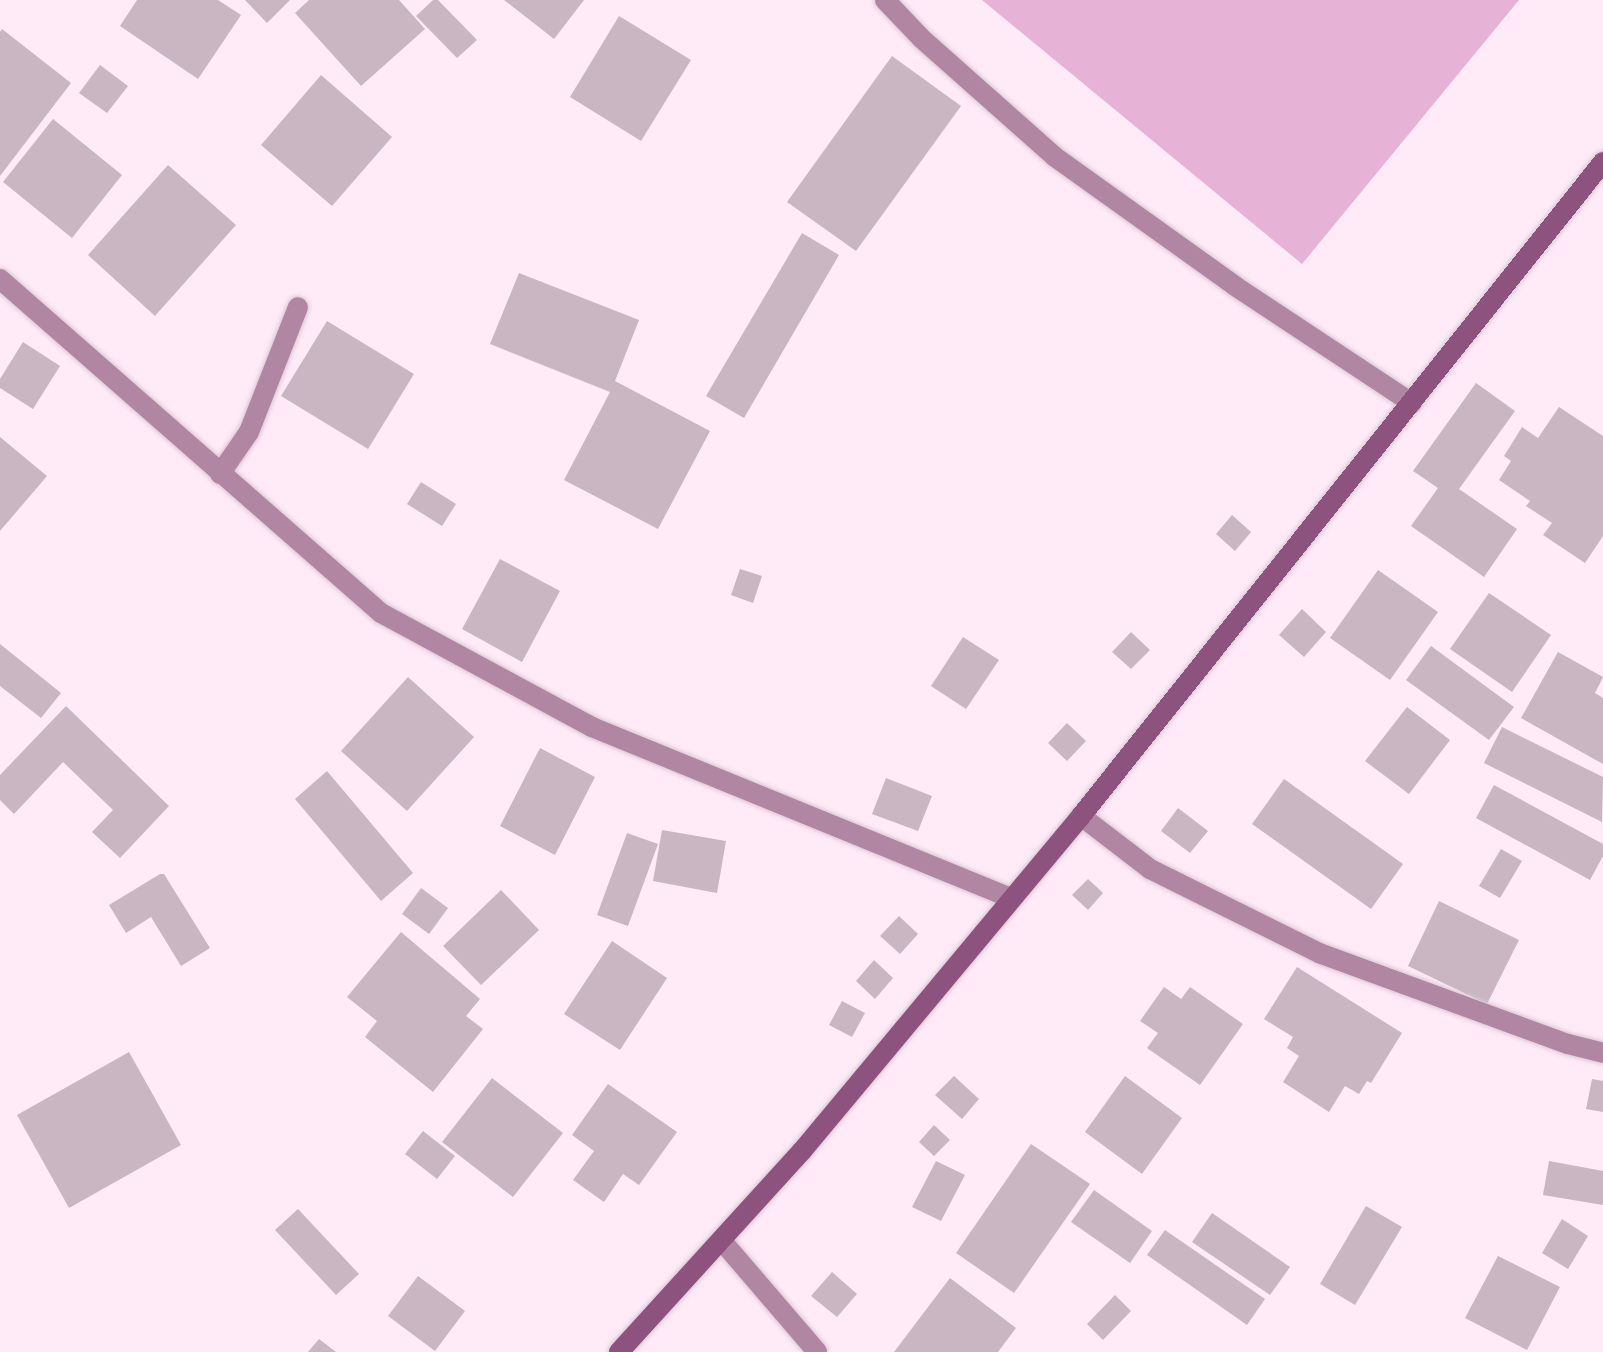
<!DOCTYPE html>
<html>
<head>
<meta charset="utf-8">
<style>
  body { margin:0 }
  #map { position:relative; width:1603px; height:1352px; overflow:hidden; background:#ffeaf8; font-family:Barlow,sans-serif }
  div>[style] { position:absolute }
  .green>* { inset:0; background:#e6b2d6 }
  .building>* { inset:0; background:#c9b6c2 }
  .roads { filter:drop-shadow(0 0 2px #dbc8d4) drop-shadow(0 0 2px #dbc8d4) }
  .street>* { height:20px; margin:-10px; padding:0 10px; transform-origin:10px; border-radius:10px; background:#b086a3 }
  .secondary>* { height:20px; margin:-10px; padding:0 10px; transform-origin:10px; border-radius:10px; background:#8d527d }
  span { translate:-50% -50%; white-space:nowrap; text-align:center; line-height:1.15; -webkit-text-stroke:8px #ffeaf8; paint-order:stroke }
</style>
</head>
<body>
<div id="map">
  <div class="green">
    <i style="clip-path:polygon(982px 0,1519px 0,1302px 264px)"></i>
  </div>
  <div class="building">
    <i style="clip-path:polygon(137px 0,218px 0,241px 15px,198px 79px,120px 26px)"></i>
    <i style="clip-path:polygon(245px 0,290px 0,267px 23px)"></i>
    <i style="clip-path:polygon(309px 0,399px 0,425px 29px,361px 86px,295px 13px)"></i>
    <i style="clip-path:polygon(433px 0,438px 0,477px 40px,457px 58px,416px 16px)"></i>
    <i style="clip-path:polygon(504px 0,584px 0,554px 39px)"></i>
    <i style="clip-path:polygon(619px 16px,691px 60px,641px 141px,570px 97px)"></i>
    <i style="clip-path:polygon(2px 29px,71px 83px,0 176px,0 32px)"></i>
    <i style="clip-path:polygon(892px 56px,961px 106px,856px 251px,787px 202px)"></i>
    <i style="clip-path:polygon(100px 65px,128px 86px,107px 113px,79px 93px)"></i>
    <i style="clip-path:polygon(321px 75px,392px 137px,332px 206px,261px 145px)"></i>
    <i style="clip-path:polygon(53px 119px,122px 175px,72px 238px,3px 182px)"></i>
    <i style="clip-path:polygon(168px 165px,236px 225px,155px 316px,88px 255px)"></i>
    <i style="clip-path:polygon(802px 233px,839px 255px,744px 418px,706px 396px)"></i>
    <i style="clip-path:polygon(519px 273px,639px 320px,615px 381px,710px 431px,658px 529px,564px 480px,610px 392px,490px 344px)"></i>
    <i style="clip-path:polygon(327px 321px,414px 374px,368px 449px,281px 396px)"></i>
    <i style="clip-path:polygon(23px 342px,60px 366px,33px 409px,0 388px,0 379px)"></i>
    <i style="clip-path:polygon(1476px 383px,1515px 411px,1459px 489px,1517px 529px,1484px 577px,1411px 526px,1438px 488px,1413px 471px)"></i>
    <i style="clip-path:polygon(1559px 407px,1603px 436px,1603px 536px,1585px 563px,1543px 535px,1552px 523px,1526px 506px,1530px 501px,1499px 480px,1511px 461px,1504px 456px,1522px 427px,1538px 438px)"></i>
    <i style="clip-path:polygon(0 437px,47px 476px,0 531px)"></i>
    <i style="clip-path:polygon(421px 482px,456px 504px,442px 526px,407px 504px)"></i>
    <i style="clip-path:polygon(1232px 515px,1251px 532px,1235px 551px,1216px 534px)"></i>
    <i style="clip-path:polygon(500px 559px,560px 591px,522px 662px,462px 629px)"></i>
    <i style="clip-path:polygon(740px 569px,762px 576px,753px 603px,731px 595px)"></i>
    <i style="clip-path:polygon(1378px 570px,1438px 612px,1390px 680px,1330px 638px)"></i>
    <i style="clip-path:polygon(1489px 593px,1551px 635px,1512px 692px,1450px 649px)"></i>
    <i style="clip-path:polygon(1302px 609px,1326px 632px,1304px 657px,1279px 635px)"></i>
    <i style="clip-path:polygon(1131px 632px,1150px 650px,1131px 669px,1112px 652px)"></i>
    <i style="clip-path:polygon(963px 637px,999px 660px,966px 709px,931px 686px)"></i>
    <i style="clip-path:polygon(0 644px,61px 693px,41px 718px,0 686px)"></i>
    <i style="clip-path:polygon(1431px 646px,1514px 707px,1489px 740px,1406px 680px)"></i>
    <i style="clip-path:polygon(1558px 652px,1603px 677px,1595px 693px,1603px 698px,1603px 764px,1521px 718px)"></i>
    <i style="clip-path:polygon(408px 677px,474px 737px,407px 811px,341px 751px)"></i>
    <i style="clip-path:polygon(66px 706px,169px 806px,120px 858px,92px 832px,113px 810px,63px 762px,14px 814px,0 800px,0 775px)"></i>
    <i style="clip-path:polygon(1407px 707px,1450px 740px,1409px 794px,1365px 761px)"></i>
    <i style="clip-path:polygon(1067px 723px,1086px 741px,1067px 761px,1048px 743px)"></i>
    <i style="clip-path:polygon(1502px 727px,1603px 777px,1602px 822px,1484px 763px)"></i>
    <i style="clip-path:polygon(540px 748px,595px 777px,555px 855px,500px 826px)"></i>
    <i style="clip-path:polygon(327px 771px,413px 873px,381px 901px,295px 799px)"></i>
    <i style="clip-path:polygon(886px 778px,932px 796px,918px 831px,872px 814px)"></i>
    <i style="clip-path:polygon(1284px 779px,1403px 864px,1371px 909px,1252px 824px)"></i>
    <i style="clip-path:polygon(1494px 785px,1603px 844px,1603px 856px,1590px 880px,1476px 818px)"></i>
    <i style="clip-path:polygon(1178px 808px,1208px 831px,1190px 853px,1161px 831px)"></i>
    <i style="clip-path:polygon(662px 830px,726px 841px,717px 893px,653px 881px)"></i>
    <i style="clip-path:polygon(627px 833px,658px 844px,628px 926px,597px 915px)"></i>
    <i style="clip-path:polygon(1501px 849px,1522px 861px,1500px 898px,1479px 886px)"></i>
    <i style="clip-path:polygon(160px 874px,164px 874px,210px 948px,181px 966px,151px 917px,126px 933px,109px 905px)"></i>
    <i style="clip-path:polygon(1088px 879px,1103px 893px,1088px 910px,1072px 895px)"></i>
    <i style="clip-path:polygon(421px 888px,448px 908px,429px 934px,402px 914px)"></i>
    <i style="clip-path:polygon(501px 890px,539px 930px,481px 985px,443px 946px)"></i>
    <i style="clip-path:polygon(1439px 901px,1519px 940px,1487px 1004px,1408px 966px)"></i>
    <i style="clip-path:polygon(899px 916px,918px 934px,900px 954px,880px 936px)"></i>
    <i style="clip-path:polygon(401px 932px,480px 999px,466px 1016px,483px 1029px,433px 1092px,365px 1037px,377px 1021px,347px 997px)"></i>
    <i style="clip-path:polygon(612px 941px,667px 978px,620px 1050px,564px 1014px)"></i>
    <i style="clip-path:polygon(874px 960px,893px 978px,875px 999px,856px 981px)"></i>
    <i style="clip-path:polygon(1297px 967px,1402px 1033px,1371px 1083px,1367px 1081px,1359px 1094px,1345px 1086px,1329px 1112px,1283px 1082px,1299px 1056px,1287px 1048px,1293px 1037px,1264px 1019px)"></i>
    <i style="clip-path:polygon(1164px 987px,1181px 999px,1190px 987px,1243px 1024px,1200px 1085px,1147px 1048px,1158px 1033px,1140px 1021px)"></i>
    <i style="clip-path:polygon(842px 1001px,865px 1013px,852px 1037px,829px 1025px)"></i>
    <i style="clip-path:polygon(129px 1052px,181px 1145px,69px 1208px,17px 1115px)"></i>
    <i style="clip-path:polygon(954px 1076px,979px 1099px,962px 1119px,935px 1095px)"></i>
    <i style="clip-path:polygon(1125px 1076px,1182px 1118px,1142px 1174px,1085px 1132px)"></i>
    <i style="clip-path:polygon(492px 1078px,563px 1133px,513px 1197px,442px 1142px)"></i>
    <i style="clip-path:polygon(1592px 1079px,1603px 1081px,1603px 1112px,1586px 1109px)"></i>
    <i style="clip-path:polygon(608px 1084px,677px 1132px,639px 1185px,623px 1174px,604px 1202px,573px 1180px,594px 1151px,572px 1135px)"></i>
    <i style="clip-path:polygon(934px 1125px,950px 1140px,934px 1156px,919px 1142px)"></i>
    <i style="clip-path:polygon(423px 1131px,455px 1156px,437px 1179px,405px 1154px)"></i>
    <i style="clip-path:polygon(1031px 1144px,1090px 1184px,1014px 1293px,956px 1253px)"></i>
    <i style="clip-path:polygon(936px 1161px,965px 1175px,941px 1221px,912px 1207px)"></i>
    <i style="clip-path:polygon(1549px 1161px,1603px 1171px,1603px 1205px,1543px 1195px)"></i>
    <i style="clip-path:polygon(1094px 1190px,1152px 1231px,1130px 1263px,1071px 1222px)"></i>
    <i style="clip-path:polygon(1366px 1206px,1402px 1227px,1355px 1305px,1320px 1284px)"></i>
    <i style="clip-path:polygon(298px 1209px,359px 1274px,336px 1295px,275px 1230px)"></i>
    <i style="clip-path:polygon(1212px 1213px,1290px 1267px,1270px 1295px,1192px 1242px)"></i>
    <i style="clip-path:polygon(1562px 1219px,1588px 1236px,1568px 1269px,1542px 1253px)"></i>
    <i style="clip-path:polygon(1165px 1230px,1265px 1299px,1247px 1325px,1147px 1255px)"></i>
    <i style="clip-path:polygon(1498px 1256px,1560px 1287px,1527px 1350px,1465px 1318px)"></i>
    <i style="clip-path:polygon(832px 1272px,857px 1294px,837px 1317px,811px 1296px)"></i>
    <i style="clip-path:polygon(418px 1276px,465px 1311px,435px 1351px,388px 1316px)"></i>
    <i style="clip-path:polygon(950px 1278px,1016px 1328px,998px 1352px,894px 1352px)"></i>
    <i style="clip-path:polygon(1115px 1295px,1131px 1311px,1103px 1340px,1087px 1324px)"></i>
    <i style="clip-path:polygon(319px 1339px,336px 1352px,308px 1352px)"></i>
  </div>
  <div class="roads">
    <div class="street">
      <i style="left:885px;top:0;width:52px;rotate:46.5deg"></i>
      <i style="left:921px;top:38px;width:179px;rotate:41.6deg"></i>
      <i style="left:1055px;top:157px;width:221px;rotate:35.6deg"></i>
      <i style="left:1235px;top:286px;width:212px;rotate:33.5deg"></i>
      <i style="left:0;top:279px;width:507px;rotate:41.24deg"></i>
      <i style="left:381px;top:613px;width:240px;rotate:28.4deg"></i>
      <i style="left:592px;top:727px;width:453px;rotate:22.2deg"></i>
      <i style="left:220px;top:474px;width:51px;rotate:-55.4deg"></i>
      <i style="left:249px;top:432px;width:134px;rotate:-68.6deg"></i>
      <i style="left:1081px;top:816px;width:87px;rotate:37.5deg"></i>
      <i style="left:1150px;top:869px;width:189px;rotate:26.4deg"></i>
      <i style="left:1319px;top:953px;width:265px;rotate:20.1deg"></i>
      <i style="left:1568px;top:1044px;width:36px;rotate:14deg"></i>
      <i style="left:722px;top:1241px;width:146px;rotate:49.4deg"></i>
    </div>
    <div class="secondary">
      <i style="left:619px;top:1352px;width:272px;rotate:-47.7deg"></i>
      <i style="left:802px;top:1151px;width:436px;rotate:-50.2deg"></i>
      <i style="left:1081px;top:816px;width:837px;rotate:-51.4deg"></i>
    </div>
  </div>
</div>
</body>
</html>
